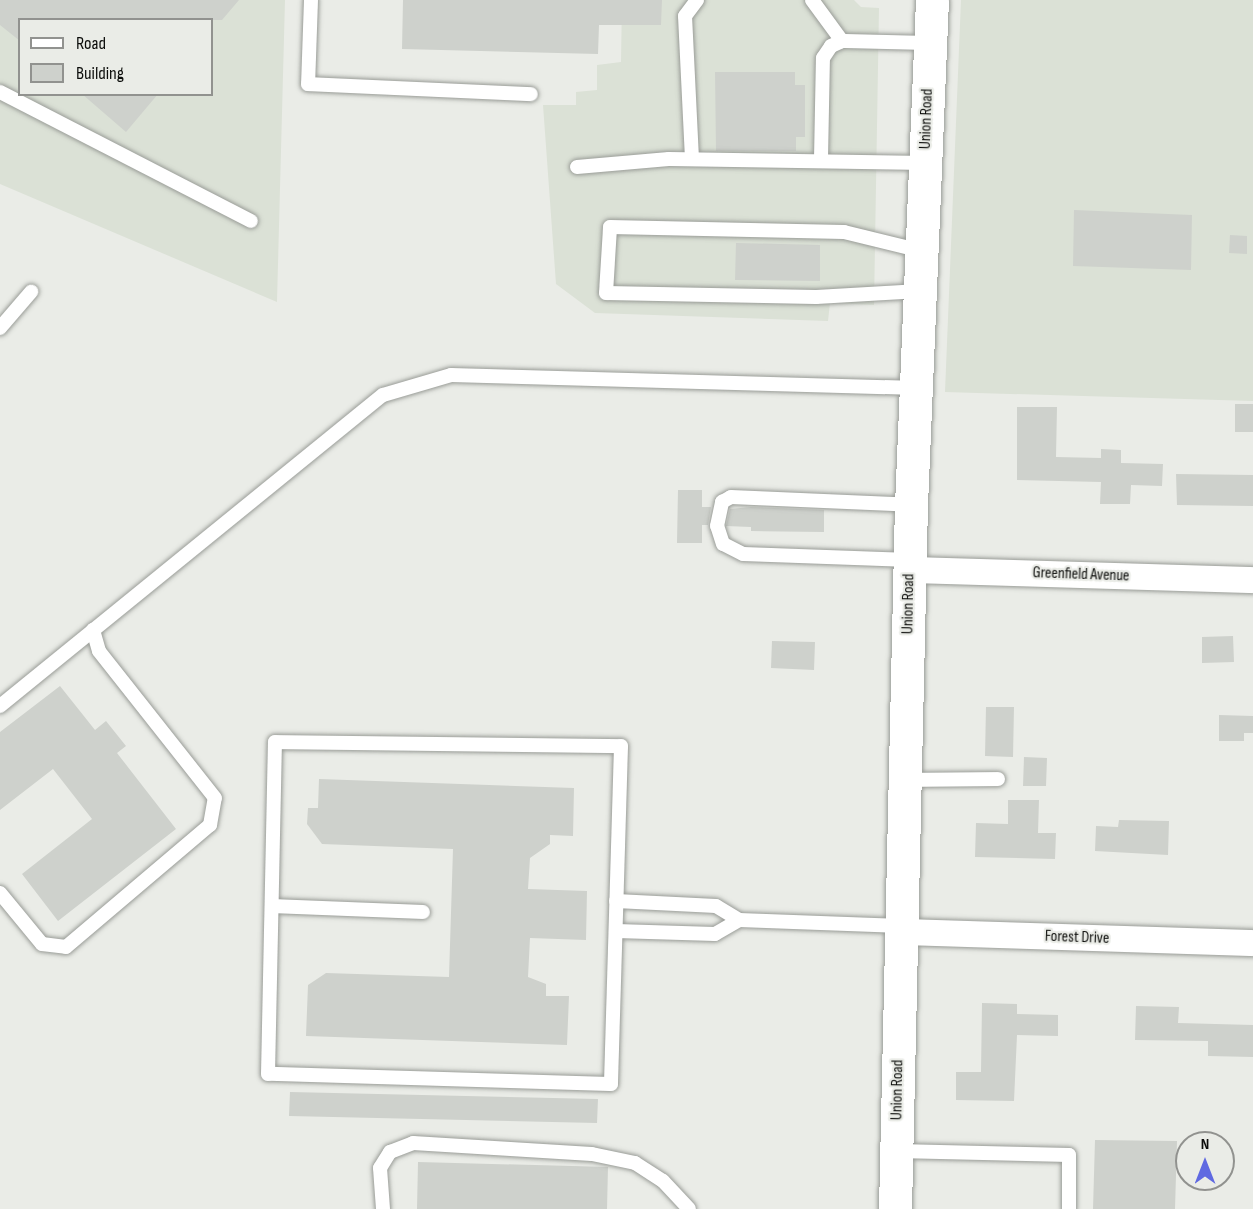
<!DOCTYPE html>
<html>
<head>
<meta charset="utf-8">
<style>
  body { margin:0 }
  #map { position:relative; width:1253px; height:1209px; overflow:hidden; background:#eaece7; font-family:"Sofia Sans Condensed",sans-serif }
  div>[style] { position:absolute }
  .built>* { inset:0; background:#dbe1d6 }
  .building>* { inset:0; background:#ced1cc }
  .roads { filter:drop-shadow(0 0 2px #999c97) drop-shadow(0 0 2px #999c97) }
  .lane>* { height:14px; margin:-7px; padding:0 7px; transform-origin:7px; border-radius:7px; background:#fff }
  .street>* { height:26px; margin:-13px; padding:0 13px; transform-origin:13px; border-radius:13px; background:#fff }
  .secondary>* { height:33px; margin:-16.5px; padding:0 16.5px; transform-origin:16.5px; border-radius:16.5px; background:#fff }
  span { translate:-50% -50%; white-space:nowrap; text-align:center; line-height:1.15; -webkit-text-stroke:4.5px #eaece7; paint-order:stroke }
  .street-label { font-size:16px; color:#0b0c0a }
  .legend { position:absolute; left:18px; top:18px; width:195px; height:78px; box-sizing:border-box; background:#eaece7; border:2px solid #91928f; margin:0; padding:8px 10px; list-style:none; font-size:18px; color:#0b0c0a }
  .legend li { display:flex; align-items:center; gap:12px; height:30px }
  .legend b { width:30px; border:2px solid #91928f }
  .north { position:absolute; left:1175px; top:1131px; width:60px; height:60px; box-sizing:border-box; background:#eaece7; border:2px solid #91928f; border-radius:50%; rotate:0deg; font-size:16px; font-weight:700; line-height:24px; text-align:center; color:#0b0c0a }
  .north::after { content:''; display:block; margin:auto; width:21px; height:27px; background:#5f69e1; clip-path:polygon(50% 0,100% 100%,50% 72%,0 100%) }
</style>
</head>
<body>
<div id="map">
  <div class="built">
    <i style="clip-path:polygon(evenodd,0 0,285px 0,277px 302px,0 184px,0 0,20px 20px,212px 20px,212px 94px,20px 94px,20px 20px)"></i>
    <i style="clip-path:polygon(622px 0,854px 0,861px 7px,879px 8px,874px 305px,830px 303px,828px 321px,595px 313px,556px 284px,543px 105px,576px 105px,576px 92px,597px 90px,597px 65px,621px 62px)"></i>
    <i style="clip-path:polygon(961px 0,1253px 0,1253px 401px,945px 392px)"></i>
  </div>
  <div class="building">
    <i style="clip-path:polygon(0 0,239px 0,222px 20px,20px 20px,20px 41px,0 25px)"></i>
    <i style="clip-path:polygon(403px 0,662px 0,661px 25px,599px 25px,598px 54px,402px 49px)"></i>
    <i style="clip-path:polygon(715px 72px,795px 72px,795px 85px,805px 85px,805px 137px,796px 137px,796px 151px,716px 151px)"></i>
    <i style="clip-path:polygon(82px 94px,158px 94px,126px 132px)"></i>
    <i style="clip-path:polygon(1074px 210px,1192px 215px,1191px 270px,1073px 266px)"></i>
    <i style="clip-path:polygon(1230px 235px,1247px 236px,1247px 254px,1229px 253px)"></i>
    <i style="clip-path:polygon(736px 243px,820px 245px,820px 281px,735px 280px)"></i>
    <i style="clip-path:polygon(1235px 404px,1253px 404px,1253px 432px,1235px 432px)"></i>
    <i style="clip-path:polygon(1017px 407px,1057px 407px,1056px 457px,1101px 458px,1101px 449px,1121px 450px,1121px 463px,1163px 464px,1162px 486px,1131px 485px,1130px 504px,1100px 504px,1101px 482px,1017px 480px)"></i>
    <i style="clip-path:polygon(1176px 474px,1253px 475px,1253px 506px,1177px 505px)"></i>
    <i style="clip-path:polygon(678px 490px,702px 490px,702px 507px,711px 507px,708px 525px,702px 525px,702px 543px,677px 543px)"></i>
    <i style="clip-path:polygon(751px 507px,824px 510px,824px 532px,751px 531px,751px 527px,726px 526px,730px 509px)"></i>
    <i style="clip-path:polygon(1233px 636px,1234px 662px,1202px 663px,1202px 637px)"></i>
    <i style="clip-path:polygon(772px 641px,815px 642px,814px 670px,771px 668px)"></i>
    <i style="clip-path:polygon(60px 686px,95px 730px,106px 721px,126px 746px,117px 753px,176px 829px,58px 921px,22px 874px,92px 819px,53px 769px,0 810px,0 732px)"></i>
    <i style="clip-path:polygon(986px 707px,1014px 707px,1013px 757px,985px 756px)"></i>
    <i style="clip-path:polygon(1219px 715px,1253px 716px,1253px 733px,1244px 733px,1244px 741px,1219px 741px)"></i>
    <i style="clip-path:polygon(1024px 757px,1047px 758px,1046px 786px,1023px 786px)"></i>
    <i style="clip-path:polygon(319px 779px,574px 788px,573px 836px,550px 835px,550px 844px,530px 858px,528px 889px,587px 891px,586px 940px,530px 938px,528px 977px,546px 984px,546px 996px,569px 996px,567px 1045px,306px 1036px,308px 985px,326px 973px,449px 977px,453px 849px,322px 844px,307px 824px,308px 808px,318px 808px)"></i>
    <i style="clip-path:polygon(1008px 800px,1039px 800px,1038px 833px,1056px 833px,1055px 859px,975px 857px,976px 823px,1008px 824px)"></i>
    <i style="clip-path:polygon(1119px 820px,1169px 821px,1168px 855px,1095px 851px,1096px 826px,1118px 827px)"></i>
    <i style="clip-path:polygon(982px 1003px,1017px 1004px,1017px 1014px,1058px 1015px,1058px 1036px,1017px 1035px,1014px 1101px,956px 1100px,956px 1072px,981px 1072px)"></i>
    <i style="clip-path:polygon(1136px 1006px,1179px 1007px,1178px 1023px,1253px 1025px,1253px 1057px,1208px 1056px,1208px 1041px,1135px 1040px)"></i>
    <i style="clip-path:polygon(290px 1092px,598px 1099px,597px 1123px,289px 1116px)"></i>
    <i style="clip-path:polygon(1095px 1140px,1177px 1141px,1175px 1209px,1093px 1209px)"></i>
    <i style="clip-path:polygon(418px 1162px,608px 1167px,607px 1209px,417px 1209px)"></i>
  </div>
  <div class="roads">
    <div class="lane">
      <i style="left:311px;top:0;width:84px;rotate:92deg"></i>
      <i style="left:308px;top:84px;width:223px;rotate:2.6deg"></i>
      <i style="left:812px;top:0;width:51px;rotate:53.8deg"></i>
      <i style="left:0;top:92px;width:282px;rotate:27.2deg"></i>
      <i style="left:692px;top:159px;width:143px;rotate:-92.8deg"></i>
      <i style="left:685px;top:16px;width:20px;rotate:-53deg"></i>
      <i style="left:821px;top:159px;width:101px;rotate:-88.9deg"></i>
      <i style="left:823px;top:58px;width:14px;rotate:-56deg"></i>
      <i style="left:831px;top:46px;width:12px;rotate:-24deg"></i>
      <i style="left:842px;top:41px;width:89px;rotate:1.3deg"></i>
      <i style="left:577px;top:167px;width:92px;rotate:-5deg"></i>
      <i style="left:669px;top:159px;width:257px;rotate:0.9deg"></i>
      <i style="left:920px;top:291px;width:104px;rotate:176.7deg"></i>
      <i style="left:816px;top:297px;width:210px;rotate:-178.9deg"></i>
      <i style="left:606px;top:293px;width:66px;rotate:-86.5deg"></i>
      <i style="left:610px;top:227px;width:234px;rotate:1.2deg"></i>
      <i style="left:844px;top:232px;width:80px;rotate:13.7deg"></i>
      <i style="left:0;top:328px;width:48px;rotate:-49.3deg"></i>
      <i style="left:910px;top:560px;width:167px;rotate:-177.9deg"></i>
      <i style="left:743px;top:554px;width:22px;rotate:-153deg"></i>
      <i style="left:723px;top:544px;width:19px;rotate:-108deg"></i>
      <i style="left:717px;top:526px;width:25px;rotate:-78deg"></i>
      <i style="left:722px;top:502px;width:10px;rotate:-29deg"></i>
      <i style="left:731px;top:497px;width:180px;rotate:2.5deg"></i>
      <i style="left:0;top:706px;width:493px;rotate:-39.1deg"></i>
      <i style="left:383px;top:395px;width:71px;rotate:-16.4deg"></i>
      <i style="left:451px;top:375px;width:466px;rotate:1.6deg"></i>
      <i style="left:275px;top:742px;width:346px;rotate:0.7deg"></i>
      <i style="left:621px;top:746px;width:338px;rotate:91.7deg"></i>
      <i style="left:611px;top:1084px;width:343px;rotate:-178.3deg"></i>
      <i style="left:268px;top:1074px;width:332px;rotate:-88.8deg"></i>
      <i style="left:905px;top:780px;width:93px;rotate:-0.6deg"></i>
      <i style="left:0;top:893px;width:66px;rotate:50.5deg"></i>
      <i style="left:42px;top:944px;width:24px;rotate:7deg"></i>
      <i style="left:66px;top:947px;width:189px;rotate:-40.3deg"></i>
      <i style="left:210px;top:825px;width:27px;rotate:-80deg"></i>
      <i style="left:215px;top:798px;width:187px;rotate:-128.3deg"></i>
      <i style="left:99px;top:651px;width:22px;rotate:-106deg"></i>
      <i style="left:616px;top:901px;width:100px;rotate:2.9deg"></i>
      <i style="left:716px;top:906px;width:27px;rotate:31deg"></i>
      <i style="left:739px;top:920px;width:163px;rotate:2.1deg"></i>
      <i style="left:272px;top:906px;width:151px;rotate:2.3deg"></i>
      <i style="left:616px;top:931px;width:99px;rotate:1.7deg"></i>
      <i style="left:715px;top:934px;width:28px;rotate:-30deg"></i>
      <i style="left:897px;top:1151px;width:172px;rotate:1.3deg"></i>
      <i style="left:1069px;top:1155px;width:54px;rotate:90deg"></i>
      <i style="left:383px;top:1209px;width:41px;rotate:-94.2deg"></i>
      <i style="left:380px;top:1168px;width:19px;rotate:-58deg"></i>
      <i style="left:390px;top:1152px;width:25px;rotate:-21deg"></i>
      <i style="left:413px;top:1143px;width:179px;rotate:3.5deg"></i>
      <i style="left:592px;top:1154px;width:44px;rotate:11.8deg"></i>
      <i style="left:635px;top:1163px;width:33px;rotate:33deg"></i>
      <i style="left:663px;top:1181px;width:38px;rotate:47deg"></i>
    </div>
    <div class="street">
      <i style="left:909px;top:570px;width:344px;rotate:1.7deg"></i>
      <i style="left:902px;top:932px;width:351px;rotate:1.8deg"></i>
    </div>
    <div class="secondary">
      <i style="left:895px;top:1209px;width:704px;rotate:-88.7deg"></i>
      <i style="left:911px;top:505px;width:505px;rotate:-87.62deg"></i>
    </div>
  </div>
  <div class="street-label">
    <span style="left:927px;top:119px;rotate:-88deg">Union Road</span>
    <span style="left:1081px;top:575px;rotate:2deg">Greenfield Avenue</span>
    <span style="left:909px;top:604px;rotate:-89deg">Union Road</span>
    <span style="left:1077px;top:938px;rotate:2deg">Forest Drive</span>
    <span style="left:898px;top:1090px;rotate:-89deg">Union Road</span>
  </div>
  <ul class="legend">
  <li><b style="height:8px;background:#fff"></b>Road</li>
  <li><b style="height:16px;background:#ced1cc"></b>Building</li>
  </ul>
  <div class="north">N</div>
</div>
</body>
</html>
